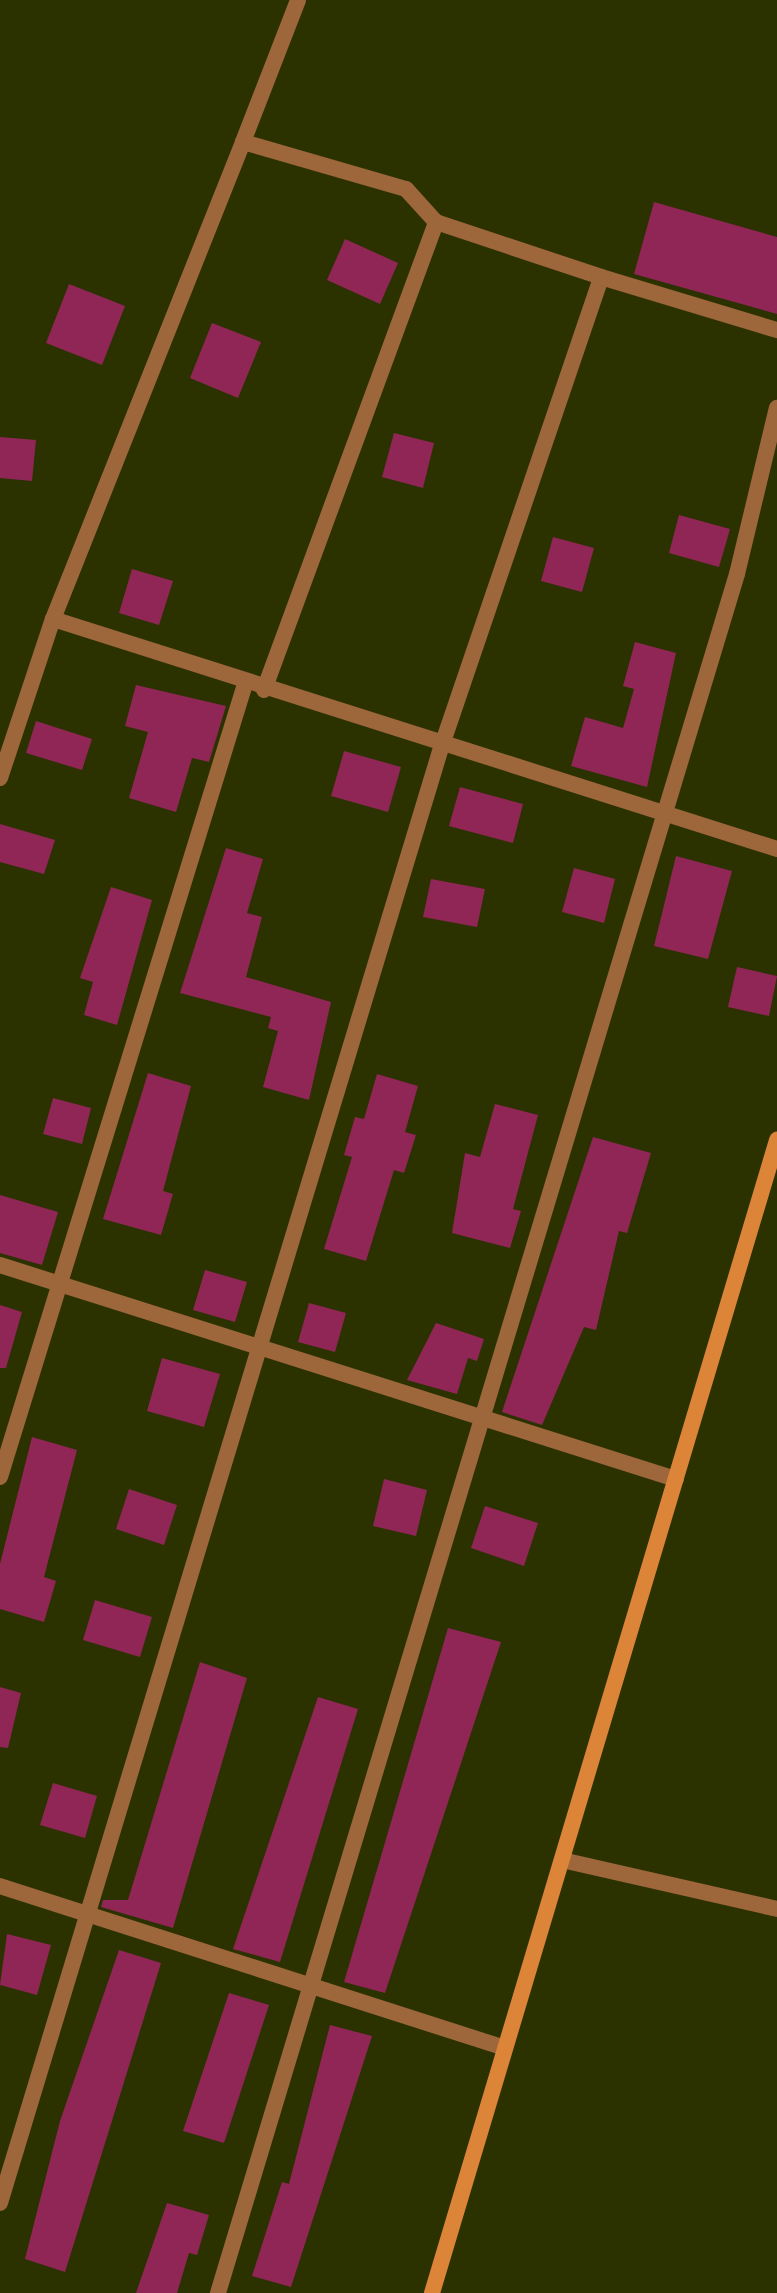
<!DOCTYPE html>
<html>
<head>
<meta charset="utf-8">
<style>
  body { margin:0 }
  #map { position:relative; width:777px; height:2293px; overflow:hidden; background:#2b3200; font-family:Figtree,sans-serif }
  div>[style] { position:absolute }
  .building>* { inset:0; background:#8f2655 }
  .minor>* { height:16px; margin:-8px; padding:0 8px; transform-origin:8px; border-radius:8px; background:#9d663b }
  .secondary>* { height:16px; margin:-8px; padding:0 8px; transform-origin:8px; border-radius:8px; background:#dc8438 }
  span { translate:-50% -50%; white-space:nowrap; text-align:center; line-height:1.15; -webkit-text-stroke:6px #151805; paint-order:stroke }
</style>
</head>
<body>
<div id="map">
  <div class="building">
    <i style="clip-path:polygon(654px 202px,777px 237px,777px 314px,634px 274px)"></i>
    <i style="clip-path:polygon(345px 239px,398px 263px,380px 304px,327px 280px)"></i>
    <i style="clip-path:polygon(69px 284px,125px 306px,102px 365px,46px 343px)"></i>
    <i style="clip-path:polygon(212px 323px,261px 342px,238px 398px,190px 378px)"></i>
    <i style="clip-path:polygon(394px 433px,434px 443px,423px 488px,382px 477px)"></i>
    <i style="clip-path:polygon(0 437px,36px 440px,32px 481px,0 478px)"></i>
    <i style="clip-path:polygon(679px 515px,730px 529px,719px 567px,669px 553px)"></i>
    <i style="clip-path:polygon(553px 537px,594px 548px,582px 592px,541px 581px)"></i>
    <i style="clip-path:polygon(132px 569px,173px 581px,159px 625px,119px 613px)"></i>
    <i style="clip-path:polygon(635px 642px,676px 653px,647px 787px,571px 766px,585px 717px,623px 728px,634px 689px,623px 686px)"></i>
    <i style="clip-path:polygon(136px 685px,226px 706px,209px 762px,192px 758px,176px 812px,129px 798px,148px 732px,125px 726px)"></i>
    <i style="clip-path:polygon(36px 721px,92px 739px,82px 770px,26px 753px)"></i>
    <i style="clip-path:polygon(344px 751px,401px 767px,388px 812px,331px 796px)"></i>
    <i style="clip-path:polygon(460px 787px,523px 804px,513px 843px,449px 826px)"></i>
    <i style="clip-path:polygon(0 824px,55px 840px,44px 874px,0 862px)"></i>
    <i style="clip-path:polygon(226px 848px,263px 859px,247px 913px,262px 917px,246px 977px,331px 1002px,309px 1100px,263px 1087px,278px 1031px,268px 1028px,271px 1017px,180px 993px)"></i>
    <i style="clip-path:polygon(676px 856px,732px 871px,708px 959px,654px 946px)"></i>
    <i style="clip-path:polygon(574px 868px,615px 879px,604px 923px,562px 912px)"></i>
    <i style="clip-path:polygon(431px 879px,485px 889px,477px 927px,423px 917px)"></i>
    <i style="clip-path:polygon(111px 887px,152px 900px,117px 1025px,84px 1015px,93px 982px,80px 978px)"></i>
    <i style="clip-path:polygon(737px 967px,777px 976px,769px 1016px,728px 1007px)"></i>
    <i style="clip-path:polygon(148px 1073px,191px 1086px,163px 1191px,173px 1194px,161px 1235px,103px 1219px)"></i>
    <i style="clip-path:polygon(377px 1074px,418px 1086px,405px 1132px,416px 1135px,404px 1173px,394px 1170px,366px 1261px,324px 1249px,352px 1157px,344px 1155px,355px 1117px,364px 1119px)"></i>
    <i style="clip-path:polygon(53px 1098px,91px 1108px,82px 1144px,43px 1134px)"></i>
    <i style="clip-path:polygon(495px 1104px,538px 1115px,513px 1209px,521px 1211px,510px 1248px,452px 1233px,465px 1153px,480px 1157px)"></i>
    <i style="clip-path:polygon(593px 1137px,651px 1153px,627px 1233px,619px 1231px,596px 1330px,584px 1327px,542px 1425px,502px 1412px)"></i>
    <i style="clip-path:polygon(0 1195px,58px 1212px,42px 1265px,0 1253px)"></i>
    <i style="clip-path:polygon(205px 1270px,247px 1282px,235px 1322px,193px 1310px)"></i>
    <i style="clip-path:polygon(309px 1303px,346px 1313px,335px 1352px,298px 1342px)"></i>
    <i style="clip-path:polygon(0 1305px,22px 1312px,6px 1368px,0 1368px)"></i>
    <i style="clip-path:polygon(436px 1323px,484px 1339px,477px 1361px,468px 1358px,457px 1394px,407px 1380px)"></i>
    <i style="clip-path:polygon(162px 1358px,220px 1374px,204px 1427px,147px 1411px)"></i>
    <i style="clip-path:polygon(32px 1437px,77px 1450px,44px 1577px,56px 1581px,44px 1622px,0 1609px,0 1564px)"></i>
    <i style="clip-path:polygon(384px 1479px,427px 1490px,416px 1536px,373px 1526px)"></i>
    <i style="clip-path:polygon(129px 1489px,177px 1505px,164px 1545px,116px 1529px)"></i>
    <i style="clip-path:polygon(485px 1506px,538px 1523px,524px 1566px,471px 1548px)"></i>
    <i style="clip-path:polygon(95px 1600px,152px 1617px,140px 1657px,83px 1640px)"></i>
    <i style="clip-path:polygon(448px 1628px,501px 1642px,385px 1993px,344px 1982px)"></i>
    <i style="clip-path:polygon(200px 1662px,247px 1678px,173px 1928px,101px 1907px,103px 1900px,128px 1900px)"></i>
    <i style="clip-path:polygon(0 1687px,21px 1693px,8px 1748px,0 1747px)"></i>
    <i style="clip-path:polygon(318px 1697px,358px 1709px,280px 1962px,233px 1949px)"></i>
    <i style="clip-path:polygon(53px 1783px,97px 1796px,85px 1838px,40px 1825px)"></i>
    <i style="clip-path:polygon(7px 1934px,51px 1945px,37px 1995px,0 1985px)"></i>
    <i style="clip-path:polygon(119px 1950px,161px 1963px,65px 2272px,25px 2259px,60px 2121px)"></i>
    <i style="clip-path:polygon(229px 1993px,269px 2005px,224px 2143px,183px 2131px)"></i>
    <i style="clip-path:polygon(330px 2025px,372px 2036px,291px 2287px,252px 2276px,282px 2182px,289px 2184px)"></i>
    <i style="clip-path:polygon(167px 2203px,209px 2215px,197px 2255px,189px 2253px,177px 2293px,136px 2293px)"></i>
  </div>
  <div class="minor">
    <i style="left:243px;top:142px;width:152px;rotate:-68.8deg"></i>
    <i style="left:53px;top:619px;width:760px;rotate:17.62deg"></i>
    <i style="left:264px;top:690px;width:499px;rotate:-69.8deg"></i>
    <i style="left:0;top:778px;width:168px;rotate:-71.6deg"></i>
    <i style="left:53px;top:619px;width:513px;rotate:-68.28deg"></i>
    <i style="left:243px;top:142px;width:170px;rotate:16.1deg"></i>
    <i style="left:406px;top:189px;width:45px;rotate:47.7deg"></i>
    <i style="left:436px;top:222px;width:174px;rotate:18.4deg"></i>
    <i style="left:0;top:1265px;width:709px;rotate:17.57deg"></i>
    <i style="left:0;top:1477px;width:830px;rotate:-72.83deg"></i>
    <i style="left:562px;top:1860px;width:221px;rotate:12.8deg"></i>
    <i style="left:0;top:1886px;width:530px;rotate:17.79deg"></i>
    <i style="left:0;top:2203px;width:1524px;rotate:-73.14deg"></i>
    <i style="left:442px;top:745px;width:494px;rotate:-71.2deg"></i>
    <i style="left:601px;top:277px;width:184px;rotate:16.8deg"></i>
    <i style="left:218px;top:2293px;width:1796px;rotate:-73.2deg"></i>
    <i style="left:737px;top:574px;width:171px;rotate:-76.5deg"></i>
  </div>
  <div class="secondary">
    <i style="left:432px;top:2293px;width:1204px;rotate:-73.34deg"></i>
  </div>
</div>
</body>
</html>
